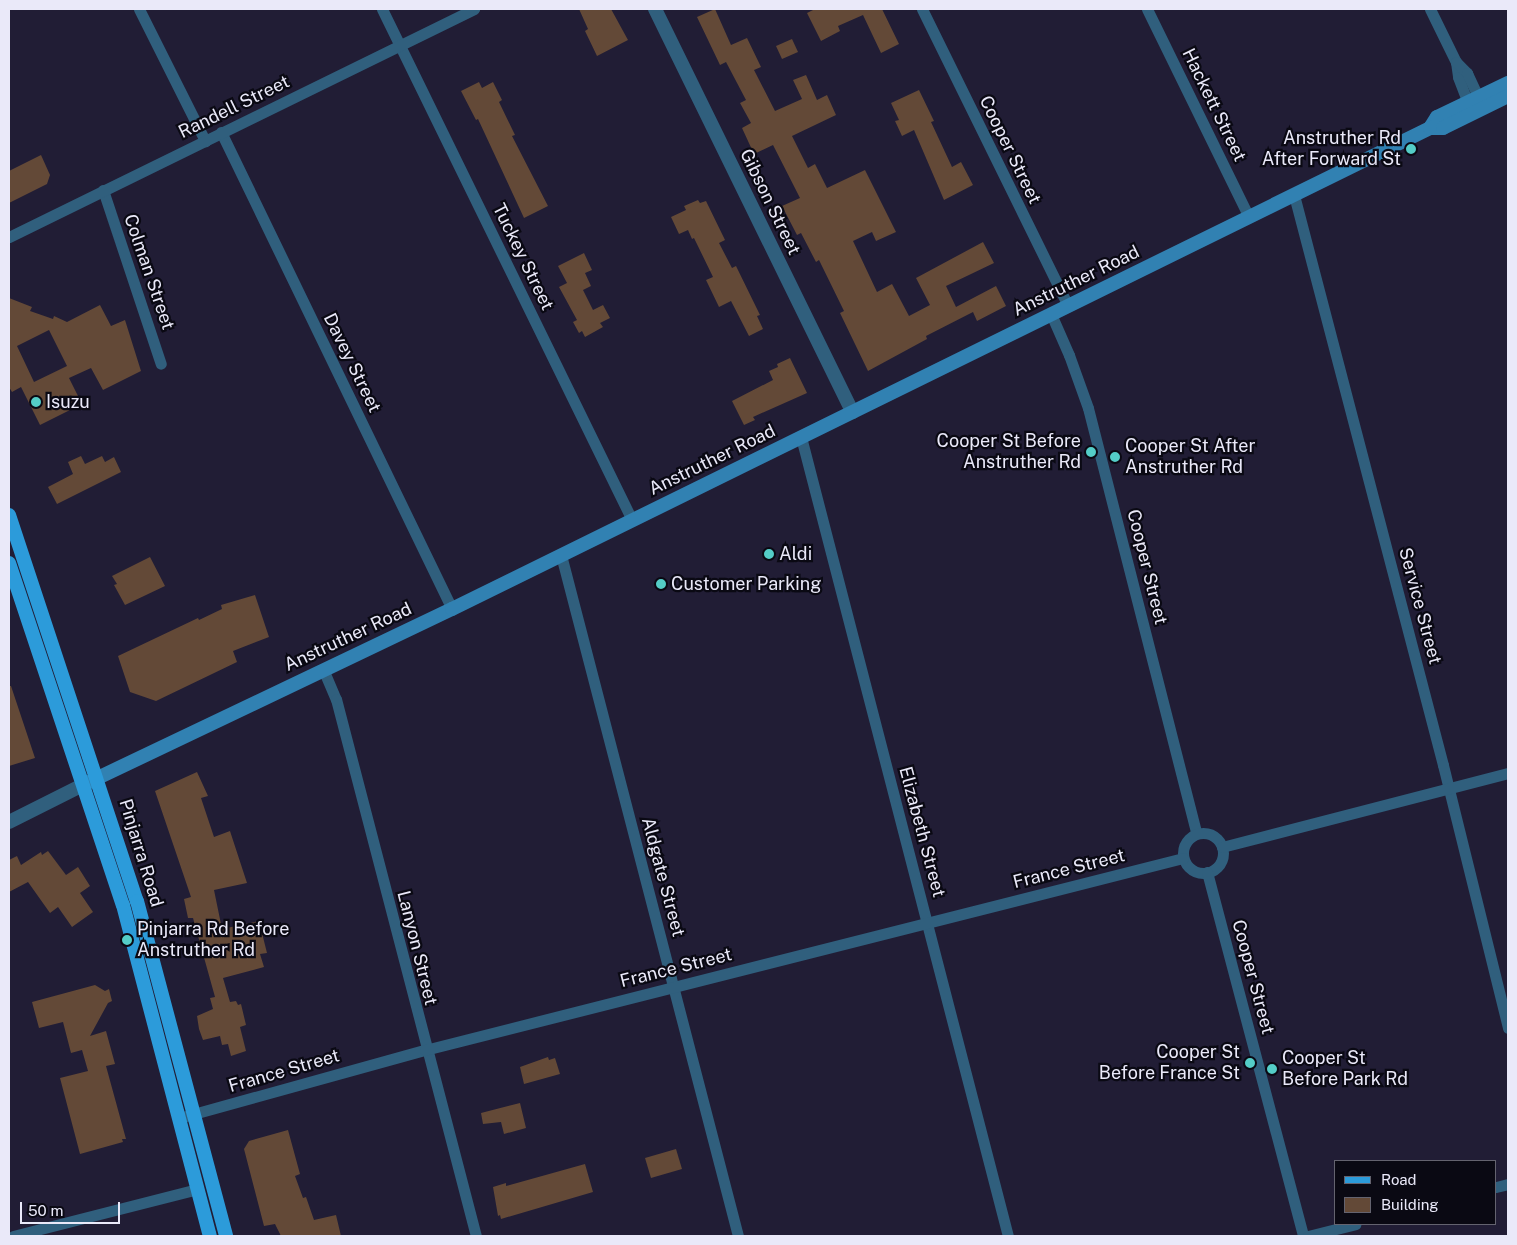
<!DOCTYPE html>
<html>
<head>
<meta charset="utf-8">
<style>
  body { margin:0 }
  #map { position:relative; width:1517px; height:1245px; overflow:hidden; background:#211d35; font-family:"Public Sans",sans-serif }
  div>[style] { position:absolute }
  .building>* { inset:0; background:#634937 }
  .minor>* { height:11px; margin:-5.5px; padding:0 5.5px; transform-origin:5.5px; border-radius:5.5px; background:#305f7d }
  .minor>.ring { margin:-5.5px; padding:0; box-sizing:content-box; background:none; border:11px solid #305f7d; border-radius:50% }
  .tertiary>* { height:14px; margin:-7px; padding:0 7px; transform-origin:7px; border-radius:7px; background:#305f7d }
  .secondary>* { height:14px; margin:-7px; padding:0 7px; transform-origin:7px; border-radius:7px; background:#3181b2 }
  .primary>* { height:14px; margin:-7px; padding:0 7px; transform-origin:7px; border-radius:7px; background:#2c9bda }
  .dots>* { width:14px; height:14px; translate:-50% -50%; box-sizing:border-box; border:2px solid #0a0913; border-radius:50% }
  span { translate:-50% -50%; white-space:nowrap; text-align:center; line-height:1.15; -webkit-text-stroke:4.5px #0a0913; paint-order:stroke }
  .street-label { font-size:18px; color:#eae9f9 }
  .poi-label { font-size:18px; color:#eae9f9 }
  .right { translate:-100% -50%; text-align:right }
  .left { translate:0 -50%; text-align:left }
  .frame { position:absolute; inset:0; border:10px solid #eae9f9; pointer-events:none }
  .legend { position:absolute; left:1334px; top:1160px; width:162px; height:65px; box-sizing:border-box; background:#0a0913; border:1px solid #64636f; margin:0; padding:6px 9px; list-style:none; font-size:15px; color:#eae9f9 }
  .legend li { display:flex; align-items:center; gap:10px; height:25px }
  .legend b { width:25px; border:1px solid #64636f }
  .scale { position:absolute; left:20px; top:1202px; width:100px; height:22px; box-sizing:border-box; border:2px solid #eae9f9; border-top:0; padding-left:6px; font-size:15px; line-height:18px; white-space:nowrap; color:#eae9f9; -webkit-text-stroke:4px #0a0913; paint-order:stroke }
</style>
</head>
<body>
<div id="map">
  <div class="building">
    <i style="clip-path:polygon(579px 9px,611px 9px,628px 40px,597px 56px,585px 31px,588px 29px)"></i>
    <i style="clip-path:polygon(715px 9px,731px 45px,747px 38px,761px 67px,754px 70px,775px 111px,802px 99px,793px 80px,806px 75px,817px 100px,827px 95px,836px 115px,792px 136px,808px 168px,815px 164px,827px 188px,865px 170px,896px 232px,876px 241px,872px 232px,853px 241px,877px 292px,892px 284px,909px 316px,930px 305px,916px 278px,983px 242px,994px 263px,946px 286px,956px 307px,996px 286px,1006px 306px,977px 321px,973px 312px,926px 336px,927px 339px,868px 371px,840px 313px,844px 311px,819px 260px,816px 262px,801px 233px,797px 235px,782px 206px,800px 198px,773px 145px,754px 154px,742px 128px,751px 123px,740px 103px,746px 100px,726px 62px,720px 65px,697px 17px)"></i>
    <i style="clip-path:polygon(815px 9px,882px 9px,899px 44px,881px 53px,863px 15px,838px 26px,840px 31px,821px 41px,807px 13px)"></i>
    <i style="clip-path:polygon(792px 39px,798px 52px,782px 59px,776px 46px)"></i>
    <i style="clip-path:polygon(479px 82px,482px 88px,493px 82px,502px 100px,499px 102px,515px 135px,512px 136px,548px 206px,524px 218px,478px 119px,476px 120px,461px 91px)"></i>
    <i style="clip-path:polygon(919px 90px,934px 121px,931px 122px,952px 167px,961px 162px,973px 185px,944px 200px,914px 130px,902px 136px,895px 121px,899px 120px,891px 103px)"></i>
    <i style="clip-path:polygon(41px 155px,50px 175px,47px 184px,9px 203px,9px 171px)"></i>
    <i style="clip-path:polygon(698px 200px,700px 203px,706px 201px,725px 240px,719px 243px,732px 268px,736px 266px,760px 315px,757px 316px,763px 329px,749px 336px,731px 301px,719px 307px,706px 280px,713px 277px,694px 238px,692px 239px,688px 230px,679px 234px,671px 217px,686px 210px,684px 206px)"></i>
    <i style="clip-path:polygon(584px 253px,592px 270px,585px 273px,591px 286px,583px 290px,593px 310px,603px 305px,610px 318px,600px 323px,603px 327px,585px 337px,582px 331px,579px 333px,573px 322px,577px 320px,559px 287px,567px 283px,558px 266px)"></i>
    <i style="clip-path:polygon(evenodd,9px 298px,32px 307px,30px 311px,53px 319px,54px 316px,67px 322px,100px 305px,111px 326px,125px 320px,141px 371px,103px 390px,91px 368px,69px 378px,82px 404px,40px 425px,21px 387px,12px 392px,9px 387px,9px 298px,49px 330px,67px 366px,34px 382px,17px 346px,49px 330px)"></i>
    <i style="clip-path:polygon(790px 358px,807px 393px,753px 417px,755px 420px,744px 425px,732px 401px,773px 380px,769px 371px,778px 367px,777px 364px)"></i>
    <i style="clip-path:polygon(81px 456px,85px 464px,102px 456px,105px 462px,114px 457px,121px 472px,57px 504px,48px 487px,73px 474px,68px 462px)"></i>
    <i style="clip-path:polygon(150px 557px,165px 586px,125px 605px,114px 585px,117px 584px,112px 576px)"></i>
    <i style="clip-path:polygon(255px 595px,269px 637px,233px 651px,237px 662px,156px 701px,130px 692px,118px 656px,198px 618px,199px 620px,222px 609px,221px 605px)"></i>
    <i style="clip-path:polygon(9px 686px,11px 686px,35px 758px,9px 766px)"></i>
    <i style="clip-path:polygon(197px 772px,208px 796px,201px 798px,214px 837px,230px 831px,247px 883px,214px 890px,222px 929px,259px 921px,267px 953px,260px 954px,264px 967px,223px 978px,230px 1002px,236px 1001px,238px 1005px,241px 1004px,246px 1025px,240px 1027px,246px 1051px,231px 1056px,228px 1044px,222px 1045px,220px 1036px,203px 1040px,199px 1029px,197px 1016px,213px 1009px,210px 998px,215px 997px,193px 918px,188px 918px,184px 899px,191px 897px,155px 791px)"></i>
    <i style="clip-path:polygon(48px 851px,66px 875px,78px 867px,90px 886px,80px 893px,93px 912px,72px 927px,58px 907px,50px 913px,28px 882px,9px 892px,9px 860px,17px 856px,21px 865px,41px 852px,42px 855px)"></i>
    <i style="clip-path:polygon(95px 985px,105px 991px,109px 989px,112px 1001px,108px 1003px,90px 1036px,106px 1031px,115px 1064px,106px 1066px,126px 1139px,122px 1139px,123px 1142px,80px 1154px,60px 1078px,88px 1071px,82px 1050px,71px 1053px,63px 1022px,39px 1028px,32px 1002px)"></i>
    <i style="clip-path:polygon(548px 1057px,549px 1060px,555px 1058px,560px 1074px,524px 1084px,520px 1067px)"></i>
    <i style="clip-path:polygon(520px 1103px,526px 1128px,504px 1134px,501px 1122px,483px 1124px,481px 1113px)"></i>
    <i style="clip-path:polygon(288px 1130px,300px 1174px,295px 1176px,303px 1198px,306px 1197px,314px 1220px,336px 1215px,341px 1236px,281px 1236px,275px 1224px,264px 1226px,244px 1149px,249px 1141px)"></i>
    <i style="clip-path:polygon(676px 1149px,682px 1169px,651px 1178px,645px 1158px)"></i>
    <i style="clip-path:polygon(585px 1164px,593px 1192px,501px 1219px,500px 1215px,498px 1216px,493px 1187px,506px 1183px,506px 1186px)"></i>
  </div>
  <div class="minor">
    <i style="left:139px;top:9px;width:148px;rotate:63.4deg"></i>
    <i style="left:382px;top:9px;width:569px;rotate:63.93deg"></i>
    <i style="left:922px;top:9px;width:331px;rotate:63.8deg"></i>
    <i style="left:1147px;top:9px;width:232px;rotate:63.9deg"></i>
    <i style="left:1430px;top:9px;width:59px;rotate:63.9deg"></i>
    <i style="left:1456px;top:62px;width:15px;rotate:82deg"></i>
    <i style="left:1458px;top:77px;width:34px;rotate:69deg"></i>
    <i style="left:1456px;top:62px;width:16px;rotate:45deg"></i>
    <i style="left:1467px;top:73px;width:35px;rotate:65deg"></i>
    <i style="left:221px;top:132px;width:530px;rotate:64.16deg"></i>
    <i style="left:103px;top:190px;width:183px;rotate:71.6deg"></i>
    <i style="left:1294px;top:195px;width:589px;rotate:75.35deg"></i>
    <i style="left:1443px;top:765px;width:271px;rotate:76.1deg"></i>
    <i style="left:9px;top:237px;width:518px;rotate:-26.12deg"></i>
    <i style="left:1051px;top:314px;width:45px;rotate:66.3deg"></i>
    <i style="left:1069px;top:355px;width:56px;rotate:70.3deg"></i>
    <i style="left:1088px;top:408px;width:439px;rotate:75.7deg"></i>
    <i style="left:801px;top:437px;width:825px;rotate:75.48deg"></i>
    <i style="left:561px;top:555px;width:704px;rotate:75.43deg"></i>
    <i style="left:323px;top:669px;width:33px;rotate:67deg"></i>
    <i style="left:336px;top:699px;width:555px;rotate:75.39deg"></i>
    <i class="ring" style="left:1183px;top:833px;width:29px;height:29px"></i>
    <i style="left:1222px;top:847px;width:295px;rotate:-14.5deg"></i>
    <i style="left:1207px;top:872px;width:376px;rotate:75.2deg"></i>
    <i style="left:179px;top:1118px;width:255px;rotate:-15.5deg"></i>
    <i style="left:425px;top:1050px;width:782px;rotate:-14.21deg"></i>
    <i style="left:1496px;top:1187px;width:12px;rotate:-14deg"></i>
    <i style="left:13px;top:1236px;width:191px;rotate:-14.3deg"></i>
    <i style="left:1308px;top:1236px;width:49px;rotate:-14deg"></i>
  </div>
  <div class="tertiary">
    <i style="left:655px;top:9px;width:449px;rotate:63.9deg"></i>
    <i style="left:9px;top:822px;width:83px;rotate:-26.6deg"></i>
  </div>
  <div class="secondary">
    <i style="left:1430px;top:128px;width:13px;rotate:-58deg"></i>
    <i style="left:1437px;top:117px;width:79px;rotate:-25.6deg"></i>
    <i style="left:85px;top:784px;width:407px;rotate:-25.5deg"></i>
    <i style="left:452px;top:609px;width:1090px;rotate:-26.19deg"></i>
    <i style="left:1430px;top:128px;width:13px"></i>
    <i style="left:1443px;top:128px;width:72px;rotate:-26.2deg"></i>
  </div>
  <div class="primary">
    <i style="left:9px;top:515px;width:407px;rotate:71.7deg"></i>
    <i style="left:137px;top:901px;width:347px;rotate:75.1deg"></i>
    <i style="left:9px;top:563px;width:360px;rotate:71.6deg"></i>
    <i style="left:123px;top:905px;width:342px;rotate:75.3deg"></i>
  </div>
  <div class="dots">
    <i style="left:1411px;top:149px;background:#54cdc7"></i>
    <i style="left:36px;top:402px;background:#54cdc7"></i>
    <i style="left:1091px;top:452px;background:#54cdc7"></i>
    <i style="left:1115px;top:457px;background:#54cdc7"></i>
    <i style="left:769px;top:554px;background:#54cdc7"></i>
    <i style="left:661px;top:584px;background:#54cdc7"></i>
    <i style="left:127px;top:940px;background:#54cdc7"></i>
    <i style="left:1250px;top:1063px;background:#54cdc7"></i>
    <i style="left:1272px;top:1069px;background:#54cdc7"></i>
  </div>
  <div class="street-label">
    <span style="left:1214px;top:105px;rotate:64deg">Hackett Street</span>
    <span style="left:234px;top:107px;rotate:-26deg">Randell Street</span>
    <span style="left:1010px;top:150px;rotate:64deg">Cooper Street</span>
    <span style="left:770px;top:202px;rotate:64deg">Gibson Street</span>
    <span style="left:523px;top:257px;rotate:64deg">Tuckey Street</span>
    <span style="left:149px;top:272px;rotate:71deg">Colman Street</span>
    <span style="left:1076px;top:281px;rotate:-26deg">Anstruther Road</span>
    <span style="left:352px;top:363px;rotate:64deg">Davey Street</span>
    <span style="left:712px;top:460px;rotate:-26deg">Anstruther Road</span>
    <span style="left:1147px;top:567px;rotate:76deg">Cooper Street</span>
    <span style="left:1420px;top:606px;rotate:75deg">Service Street</span>
    <span style="left:348px;top:637px;rotate:-25deg">Anstruther Road</span>
    <span style="left:922px;top:832px;rotate:75deg">Elizabeth Street</span>
    <span style="left:141px;top:853px;rotate:73deg">Pinjarra Road</span>
    <span style="left:1069px;top:869px;rotate:-14deg">France Street</span>
    <span style="left:663px;top:877px;rotate:75deg">Aldgate Street</span>
    <span style="left:417px;top:948px;rotate:76deg">Lanyon Street</span>
    <span style="left:676px;top:968px;rotate:-14deg">France Street</span>
    <span style="left:1253px;top:977px;rotate:75deg">Cooper Street</span>
    <span style="left:284px;top:1071px;rotate:-16deg">France Street</span>
  </div>
  <div class="poi-label">
    <span class="right" style="left:1401px;top:149px">Anstruther Rd<br>After Forward St</span>
    <span class="left" style="left:46px;top:402px">Isuzu</span>
    <span class="right" style="left:1081px;top:452px">Cooper St Before<br>Anstruther Rd</span>
    <span class="left" style="left:1125px;top:457px">Cooper St After<br>Anstruther Rd</span>
    <span class="left" style="left:779px;top:554px">Aldi</span>
    <span class="left" style="left:671px;top:584px">Customer Parking</span>
    <span class="left" style="left:137px;top:940px">Pinjarra Rd Before<br>Anstruther Rd</span>
    <span class="right" style="left:1240px;top:1063px">Cooper St<br>Before France St</span>
    <span class="left" style="left:1282px;top:1069px">Cooper St<br>Before Park Rd</span>
  </div>
  <div class="frame"></div>
  <ul class="legend">
  <li><b style="height:6px;background:#2c9bda"></b>Road</li>
  <li><b style="height:14px;background:#634937"></b>Building</li>
  </ul>
  <div class="scale">50 m</div>
</div>
</body>
</html>
